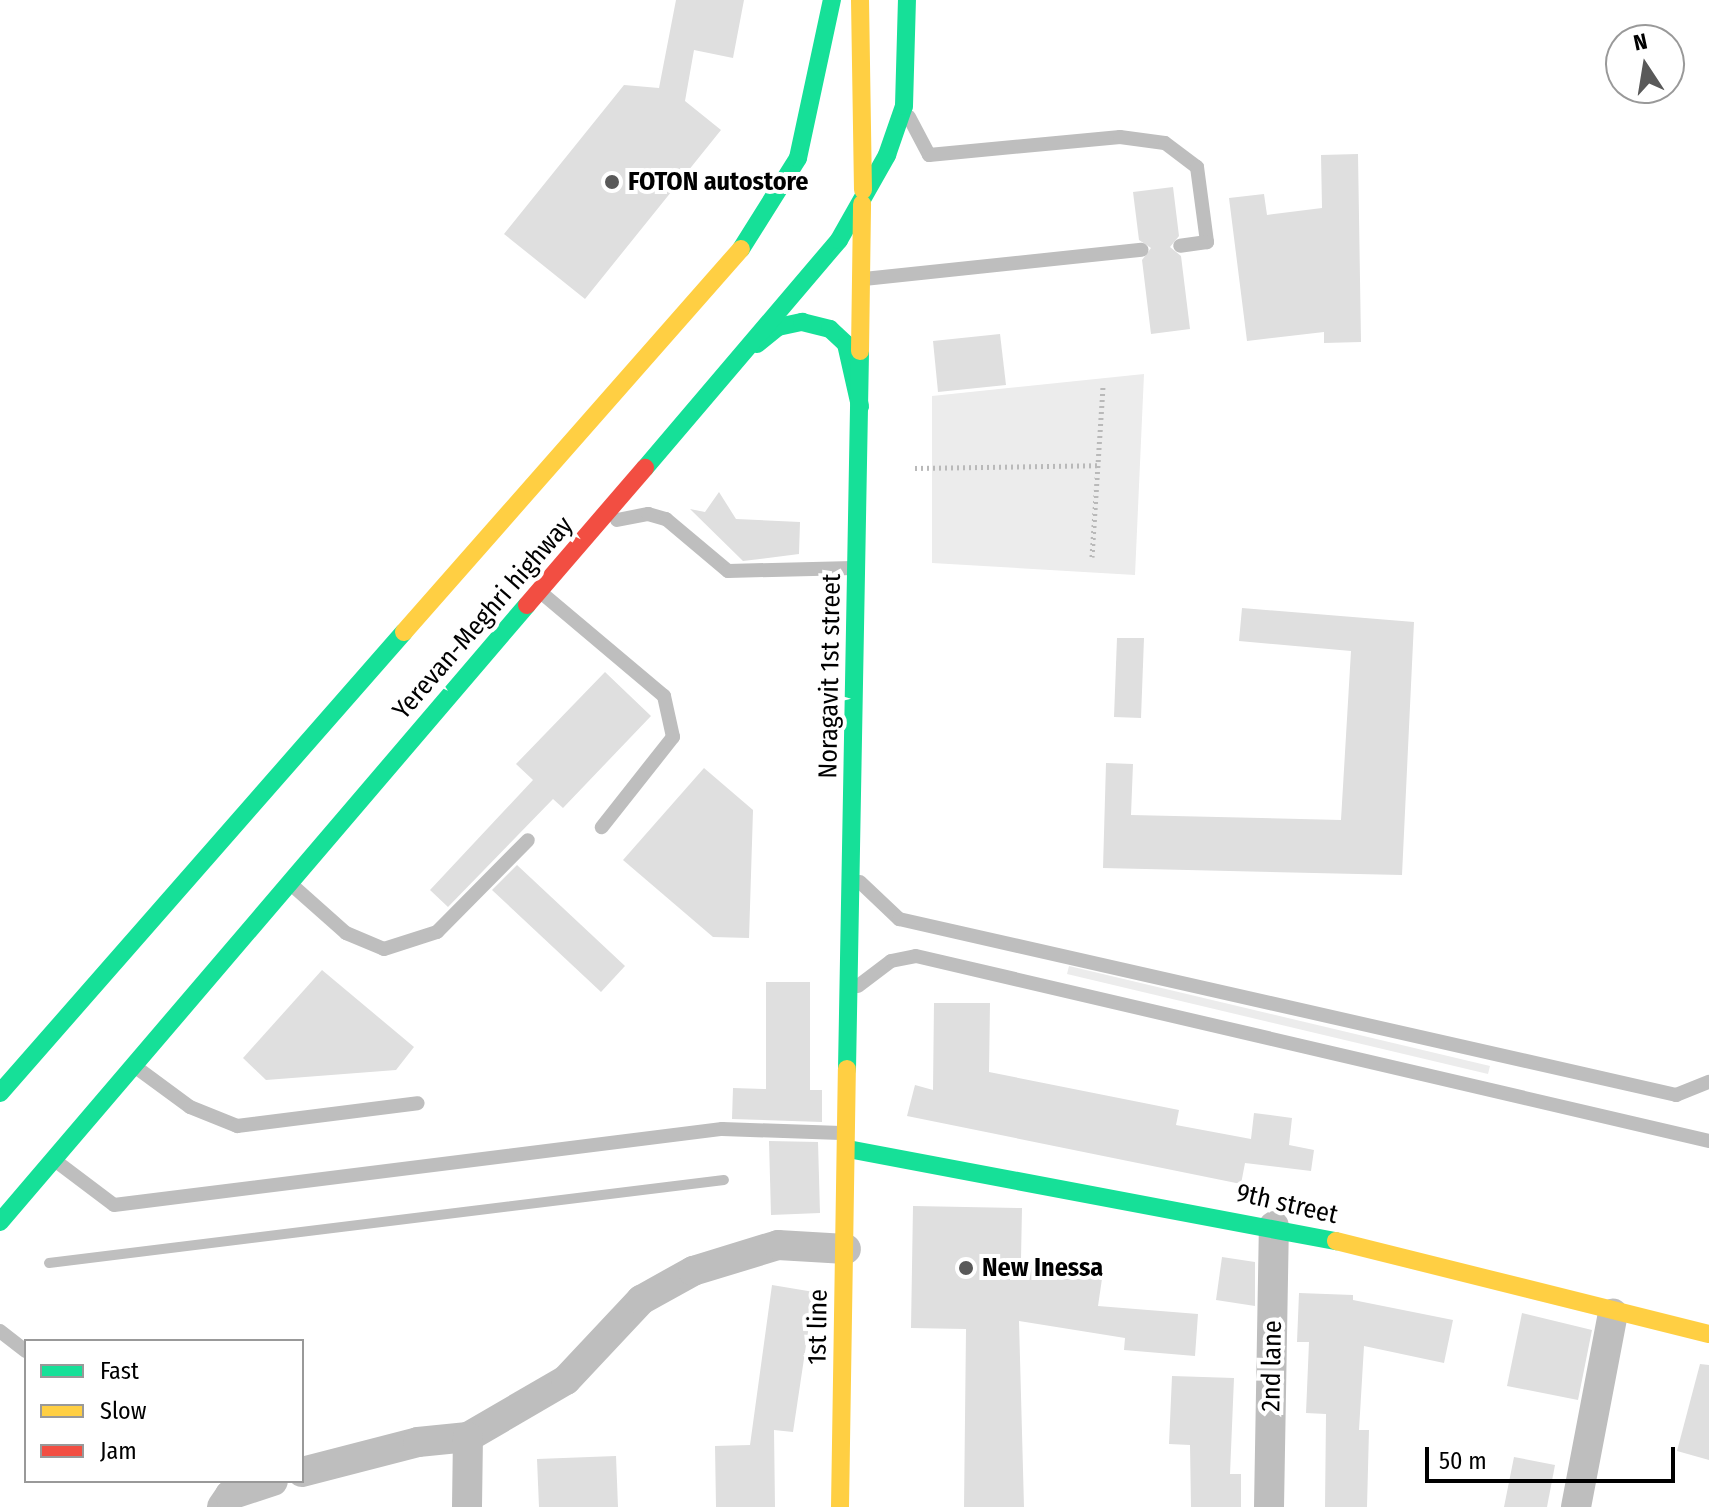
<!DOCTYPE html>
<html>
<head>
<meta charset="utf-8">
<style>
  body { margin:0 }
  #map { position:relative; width:1709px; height:1507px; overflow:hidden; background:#fff; font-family:"Fira Sans Condensed",sans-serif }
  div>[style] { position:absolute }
  .green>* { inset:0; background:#ececec }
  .stream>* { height:10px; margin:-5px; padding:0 5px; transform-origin:5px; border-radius:5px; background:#bfbfbf }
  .building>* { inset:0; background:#dfdfdf }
  .path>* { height:5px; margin-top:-2.5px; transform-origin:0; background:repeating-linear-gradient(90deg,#b9b9b9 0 2px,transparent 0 6px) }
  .lane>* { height:14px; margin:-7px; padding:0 7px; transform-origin:7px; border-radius:7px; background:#bebebe }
  .street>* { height:30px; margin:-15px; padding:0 15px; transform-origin:15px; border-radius:15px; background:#bebebe }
  .fast>* { height:18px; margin:-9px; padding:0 9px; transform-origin:9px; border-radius:9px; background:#16e098 }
  .slow>* { height:18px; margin:-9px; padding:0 9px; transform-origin:9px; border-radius:9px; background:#ffcf43 }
  .jam>* { height:18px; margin:-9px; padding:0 9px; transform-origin:9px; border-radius:9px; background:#f24e42 }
  .dots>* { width:22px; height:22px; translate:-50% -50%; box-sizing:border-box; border:4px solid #fff; border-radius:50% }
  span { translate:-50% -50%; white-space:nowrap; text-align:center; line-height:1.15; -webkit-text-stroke:8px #fff; paint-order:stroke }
  .poi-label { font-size:26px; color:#000; font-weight:700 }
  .left { translate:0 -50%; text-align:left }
  .street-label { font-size:26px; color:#000 }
  .legend { position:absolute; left:24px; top:1339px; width:280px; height:144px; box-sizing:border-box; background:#fff; border:2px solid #999; margin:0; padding:10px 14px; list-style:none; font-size:24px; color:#000 }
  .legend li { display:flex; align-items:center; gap:16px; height:40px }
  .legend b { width:40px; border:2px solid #999 }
  .north { position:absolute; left:1605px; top:24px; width:80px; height:80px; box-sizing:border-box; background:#fff; border:2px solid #999; border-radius:50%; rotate:348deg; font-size:22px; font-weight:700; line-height:32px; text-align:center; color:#000 }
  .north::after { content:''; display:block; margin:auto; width:28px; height:36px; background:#595959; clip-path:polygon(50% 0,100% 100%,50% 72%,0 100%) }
  .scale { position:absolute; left:1425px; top:1447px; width:250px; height:36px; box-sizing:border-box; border:4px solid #000; border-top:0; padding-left:10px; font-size:24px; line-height:28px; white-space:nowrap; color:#000; -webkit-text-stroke:6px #fff; paint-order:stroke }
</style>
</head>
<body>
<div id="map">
  <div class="green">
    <i style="clip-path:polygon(1144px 374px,1135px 575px,932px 563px,932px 396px)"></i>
    <i style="clip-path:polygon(1069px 966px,1490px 1066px,1488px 1074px,1067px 974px)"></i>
  </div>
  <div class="stream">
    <i style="left:49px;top:1263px;width:680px;rotate:-7.01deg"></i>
  </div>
  <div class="building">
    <i style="clip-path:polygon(676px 0,744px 0,733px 58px,694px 50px,685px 101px,721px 130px,585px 299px,504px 234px,624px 85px,659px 88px)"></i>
    <i style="clip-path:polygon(1358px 154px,1361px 342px,1324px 343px,1324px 332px,1247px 341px,1229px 198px,1264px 194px,1267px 215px,1322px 208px,1321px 155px)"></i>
    <i style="clip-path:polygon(1173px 187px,1179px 236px,1170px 247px,1181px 256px,1190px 329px,1151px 334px,1142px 260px,1151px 248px,1139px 240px,1133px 192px)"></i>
    <i style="clip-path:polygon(1000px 334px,1006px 385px,938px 392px,933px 341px)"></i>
    <i style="clip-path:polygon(719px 492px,736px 519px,800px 522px,799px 554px,743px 561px,690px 509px,705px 512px)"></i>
    <i style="clip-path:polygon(1242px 608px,1414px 622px,1402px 875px,1103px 868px,1106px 763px,1133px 764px,1131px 815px,1341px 820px,1351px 651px,1239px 641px)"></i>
    <i style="clip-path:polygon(1117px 638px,1144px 638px,1141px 718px,1114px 717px)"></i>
    <i style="clip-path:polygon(605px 672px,651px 716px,563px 808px,553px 799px,448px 907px,430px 890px,533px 780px,516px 764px)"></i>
    <i style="clip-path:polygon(704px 768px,753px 810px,749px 938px,713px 937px,623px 860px)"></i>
    <i style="clip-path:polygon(517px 865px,625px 966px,601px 992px,492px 890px)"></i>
    <i style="clip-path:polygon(322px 970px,414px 1047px,396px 1070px,266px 1080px,243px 1058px)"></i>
    <i style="clip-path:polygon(766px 982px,810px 982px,810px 1090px,822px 1090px,822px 1122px,732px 1119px,733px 1088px,766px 1089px)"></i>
    <i style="clip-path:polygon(934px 1003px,990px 1003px,989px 1072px,1179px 1110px,1176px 1125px,1251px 1139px,1254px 1113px,1292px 1118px,1289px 1145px,1314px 1150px,1311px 1171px,1245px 1163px,1241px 1184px,907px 1116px,915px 1085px,933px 1090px)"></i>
    <i style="clip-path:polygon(769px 1141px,818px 1142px,820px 1213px,771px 1215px)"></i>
    <i style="clip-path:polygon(913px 1206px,1022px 1208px,1021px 1259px,1103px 1272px,1098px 1306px,1198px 1314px,1195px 1356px,1124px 1350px,1125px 1338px,1019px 1321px,1024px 1507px,964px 1507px,966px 1329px,911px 1328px)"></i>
    <i style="clip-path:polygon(1222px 1257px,1255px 1262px,1255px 1306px,1216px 1300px)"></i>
    <i style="clip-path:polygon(772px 1285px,814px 1292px,793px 1432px,774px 1430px,775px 1507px,716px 1507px,715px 1446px,750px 1445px)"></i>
    <i style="clip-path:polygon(1299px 1293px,1353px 1295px,1353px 1300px,1453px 1320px,1444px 1363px,1364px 1346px,1359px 1430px,1369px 1430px,1367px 1507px,1325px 1507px,1326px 1414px,1306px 1413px,1309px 1342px,1297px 1342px)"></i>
    <i style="clip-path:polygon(1522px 1313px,1592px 1330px,1578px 1400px,1507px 1386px)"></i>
    <i style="clip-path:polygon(1700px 1364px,1709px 1365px,1709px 1460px,1677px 1451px)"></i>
    <i style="clip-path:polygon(1172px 1376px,1234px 1378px,1230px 1474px,1241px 1474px,1241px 1507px,1191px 1507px,1190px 1445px,1169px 1444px)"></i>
    <i style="clip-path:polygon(616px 1456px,618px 1507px,539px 1507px,537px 1459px)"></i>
    <i style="clip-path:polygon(1514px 1457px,1555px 1465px,1547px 1507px,1504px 1507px)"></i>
  </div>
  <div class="path">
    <i style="left:915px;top:468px;width:182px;rotate:-0.9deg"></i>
    <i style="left:1092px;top:557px;width:172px;rotate:-86.3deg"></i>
  </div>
  <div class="lane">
    <i style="left:909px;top:117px;width:43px;rotate:62.2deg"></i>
    <i style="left:929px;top:155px;width:192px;rotate:-5.4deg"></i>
    <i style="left:1120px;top:137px;width:45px;rotate:7.6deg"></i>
    <i style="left:1165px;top:143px;width:40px;rotate:37deg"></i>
    <i style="left:1197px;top:167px;width:76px;rotate:82.4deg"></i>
    <i style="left:1207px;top:242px;width:27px;rotate:172deg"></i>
    <i style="left:864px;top:279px;width:279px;rotate:-6deg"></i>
    <i style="left:617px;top:520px;width:32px;rotate:-11deg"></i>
    <i style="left:648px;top:514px;width:19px;rotate:16deg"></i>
    <i style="left:666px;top:519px;width:81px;rotate:40deg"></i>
    <i style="left:728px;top:571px;width:125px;rotate:-1.4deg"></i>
    <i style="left:544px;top:595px;width:157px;rotate:40.1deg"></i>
    <i style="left:664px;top:696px;width:42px;rotate:77.6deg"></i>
    <i style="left:673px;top:737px;width:115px;rotate:128.3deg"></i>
    <i style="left:860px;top:882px;width:54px;rotate:43.5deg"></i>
    <i style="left:899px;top:919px;width:797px;rotate:12.76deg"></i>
    <i style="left:1676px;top:1095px;width:35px;rotate:-22deg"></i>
    <i style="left:293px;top:886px;width:71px;rotate:41.6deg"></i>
    <i style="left:346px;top:933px;width:41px;rotate:22.8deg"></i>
    <i style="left:384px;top:949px;width:56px;rotate:-17.8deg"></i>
    <i style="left:437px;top:932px;width:129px;rotate:-45.3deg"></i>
    <i style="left:858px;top:986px;width:41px;rotate:-37.1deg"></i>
    <i style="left:891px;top:961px;width:25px;rotate:-11deg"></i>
    <i style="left:916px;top:956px;width:814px;rotate:13.13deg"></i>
    <i style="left:137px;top:1068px;width:66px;rotate:36.3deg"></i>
    <i style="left:190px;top:1107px;width:51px;rotate:22deg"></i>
    <i style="left:237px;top:1126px;width:182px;rotate:-7.2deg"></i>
    <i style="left:57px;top:1162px;width:71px;rotate:37deg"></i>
    <i style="left:114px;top:1205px;width:613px;rotate:-7.13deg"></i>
    <i style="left:722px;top:1129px;width:119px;rotate:1.9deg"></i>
    <i style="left:0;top:1331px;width:33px;rotate:38deg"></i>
  </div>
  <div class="street">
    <i style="left:302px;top:1472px;width:120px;rotate:-14.5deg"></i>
    <i style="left:418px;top:1442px;width:50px;rotate:-5.7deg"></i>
    <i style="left:468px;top:1437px;width:113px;rotate:-30.2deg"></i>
    <i style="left:566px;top:1380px;width:110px;rotate:-46.8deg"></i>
    <i style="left:641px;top:1300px;width:60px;rotate:-29.1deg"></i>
    <i style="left:693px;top:1271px;width:89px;rotate:-17deg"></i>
    <i style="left:778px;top:1245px;width:68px;rotate:3.4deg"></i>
    <i style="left:222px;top:1507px;width:14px;rotate:-56deg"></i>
    <i style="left:230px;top:1495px;width:45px;rotate:-18deg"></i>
    <i style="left:467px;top:1507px;width:70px;rotate:-89.2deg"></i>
    <i style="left:1269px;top:1507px;width:281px;rotate:-89deg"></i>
    <i style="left:1576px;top:1507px;width:197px;rotate:-79.2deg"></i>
  </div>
  <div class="fast">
    <i style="left:741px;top:249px;width:107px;rotate:-57.9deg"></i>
    <i style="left:798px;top:158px;width:162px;rotate:-77.9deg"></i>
    <i style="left:757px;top:344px;width:27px;rotate:-39deg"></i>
    <i style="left:778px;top:327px;width:25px;rotate:-12deg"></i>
    <i style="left:802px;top:322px;width:29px;rotate:14deg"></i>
    <i style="left:830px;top:329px;width:22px;rotate:43deg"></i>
    <i style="left:846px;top:344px;width:64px;rotate:77.3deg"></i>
    <i style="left:645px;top:468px;width:299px;rotate:-49.6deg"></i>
    <i style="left:839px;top:240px;width:98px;rotate:-60.5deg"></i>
    <i style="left:887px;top:155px;width:52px;rotate:-70.9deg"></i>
    <i style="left:904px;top:106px;width:106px;rotate:-88.4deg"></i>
    <i style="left:847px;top:1069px;width:718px;rotate:-88.96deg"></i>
    <i style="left:0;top:1093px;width:613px;rotate:-48.77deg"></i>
    <i style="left:848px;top:1149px;width:497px;rotate:10.7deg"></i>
    <i style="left:0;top:1222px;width:811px;rotate:-49.5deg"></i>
  </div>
  <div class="slow">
    <i style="left:860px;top:0;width:190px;rotate:89.1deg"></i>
    <i style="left:860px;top:351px;width:147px;rotate:-89.2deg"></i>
    <i style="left:404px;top:632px;width:510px;rotate:-48.66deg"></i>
    <i style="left:1336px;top:1241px;width:384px;rotate:14deg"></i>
    <i style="left:840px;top:1507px;width:438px;rotate:-89.1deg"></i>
  </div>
  <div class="jam">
    <i style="left:527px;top:605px;width:181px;rotate:-49.3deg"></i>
  </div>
  <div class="dots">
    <i style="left:612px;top:182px;background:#595959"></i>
    <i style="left:966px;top:1268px;background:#595959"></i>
  </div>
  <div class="poi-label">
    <span class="left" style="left:628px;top:182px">FOTON autostore</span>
    <span class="left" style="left:982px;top:1268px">New Inessa</span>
  </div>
  <div class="street-label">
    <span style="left:483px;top:618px;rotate:-49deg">Yerevan-Meghri highway</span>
    <span style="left:830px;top:676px;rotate:-89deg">Noragavit 1st street</span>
    <span style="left:1287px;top:1204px;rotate:13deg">9th street</span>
    <span style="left:818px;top:1327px;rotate:-89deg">1st line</span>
    <span style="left:1272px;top:1366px;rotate:-89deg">2nd lane</span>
  </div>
  <ul class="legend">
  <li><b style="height:10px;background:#16e098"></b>Fast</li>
  <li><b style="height:10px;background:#ffcf43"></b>Slow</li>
  <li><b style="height:10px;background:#f24e42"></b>Jam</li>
  </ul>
  <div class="north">N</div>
  <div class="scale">50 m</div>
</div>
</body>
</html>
